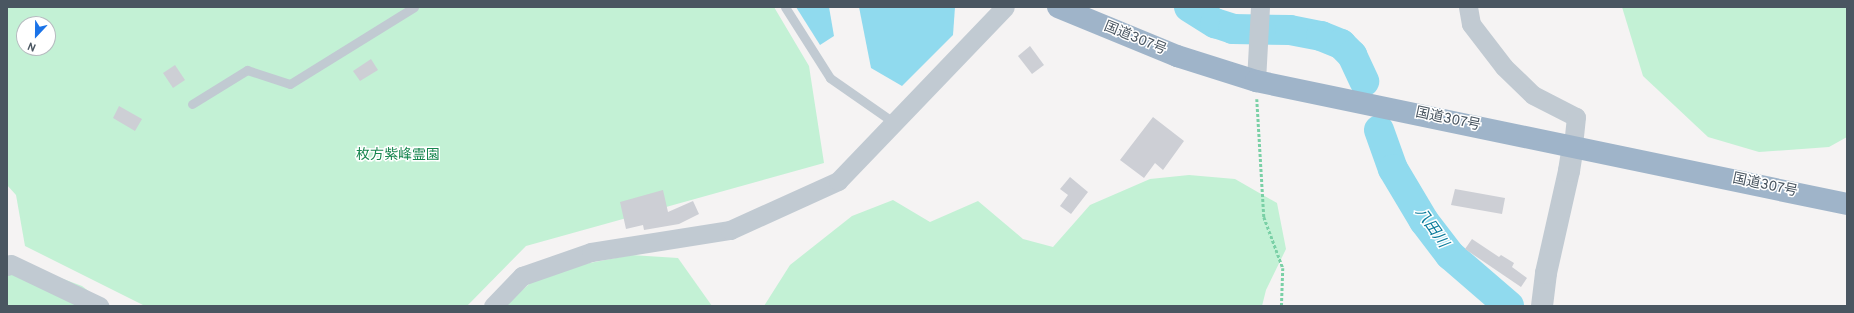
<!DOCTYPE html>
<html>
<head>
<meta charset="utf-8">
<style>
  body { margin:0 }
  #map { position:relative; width:1854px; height:313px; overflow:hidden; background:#f5f3f3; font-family:Overpass,"Noto Sans JP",sans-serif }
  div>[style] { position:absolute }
  .green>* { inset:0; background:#c3f1d5 }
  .water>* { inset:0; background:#90daee }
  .river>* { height:30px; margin:-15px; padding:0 15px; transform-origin:15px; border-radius:15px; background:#90daee }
  .building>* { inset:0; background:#cdcfd5 }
  .path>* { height:2.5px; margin-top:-1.25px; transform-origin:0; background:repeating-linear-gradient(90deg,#7ad0a6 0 3px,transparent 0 5px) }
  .service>* { height:9px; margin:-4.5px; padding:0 4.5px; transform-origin:4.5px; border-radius:4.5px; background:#c1cad2 }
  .minor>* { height:19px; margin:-9.5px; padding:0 9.5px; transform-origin:9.5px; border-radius:9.5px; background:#c1cad2 }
  .tertiary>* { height:22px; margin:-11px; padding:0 11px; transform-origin:11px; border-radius:11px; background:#c1cad2 }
  .trunk>* { height:22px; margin:-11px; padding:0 11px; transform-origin:11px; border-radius:11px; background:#9fb4c9 }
  span { translate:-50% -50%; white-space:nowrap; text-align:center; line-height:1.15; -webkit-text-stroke:3px #fff; paint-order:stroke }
  .street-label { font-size:14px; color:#4a5661 }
  .park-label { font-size:14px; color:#17864f }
  .water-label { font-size:15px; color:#0c7c9b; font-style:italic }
  .frame { position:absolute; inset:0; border:8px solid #4a5661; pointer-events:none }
  .north { position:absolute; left:16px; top:16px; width:40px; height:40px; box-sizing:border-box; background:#fff; border:1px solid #b7bbc0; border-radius:50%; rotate:202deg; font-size:11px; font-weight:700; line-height:16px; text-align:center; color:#4a5661 }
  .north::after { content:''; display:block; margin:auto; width:14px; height:18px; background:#1a73e8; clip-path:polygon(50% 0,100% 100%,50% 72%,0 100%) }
</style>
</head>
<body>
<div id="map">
  <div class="green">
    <i style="clip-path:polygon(evenodd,7px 7px,774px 7px,809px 66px,824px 163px,526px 246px,467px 306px,145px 306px,25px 246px,16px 195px,7px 185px,7px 7px,24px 24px,48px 24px,48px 48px,24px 48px,24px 24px)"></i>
    <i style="clip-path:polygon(1622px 7px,1847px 7px,1847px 137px,1829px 147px,1759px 152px,1708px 137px,1643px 76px)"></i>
    <i style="clip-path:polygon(1189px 175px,1235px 179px,1277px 203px,1286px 249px,1266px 290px,1262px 306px,764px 306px,790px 265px,852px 216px,893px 200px,930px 222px,978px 201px,1023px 239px,1053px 247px,1090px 205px,1150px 179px)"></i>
    <i style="clip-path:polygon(631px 255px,678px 258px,712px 306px,504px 306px,543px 272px)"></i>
    <i style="clip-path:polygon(7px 258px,82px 286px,108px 306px,7px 306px)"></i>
  </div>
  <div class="water">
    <i style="clip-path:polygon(796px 7px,829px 7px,834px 36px,820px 45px)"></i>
    <i style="clip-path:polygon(859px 7px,955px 7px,953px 35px,902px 86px,871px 68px)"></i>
  </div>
  <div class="river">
    <i style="left:1189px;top:7px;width:31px;rotate:32deg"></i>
    <i style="left:1215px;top:23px;width:19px;rotate:18deg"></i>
    <i style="left:1233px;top:29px;width:57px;rotate:1deg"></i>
    <i style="left:1290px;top:30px;width:32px;rotate:11deg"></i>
    <i style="left:1321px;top:36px;width:22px;rotate:22deg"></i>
    <i style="left:1341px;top:44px;width:16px;rotate:45deg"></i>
    <i style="left:1352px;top:55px;width:29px;rotate:65deg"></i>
    <i style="left:1379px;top:130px;width:41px;rotate:70.3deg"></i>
    <i style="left:1393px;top:169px;width:61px;rotate:59.2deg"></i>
    <i style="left:1424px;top:221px;width:43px;rotate:52.6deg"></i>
    <i style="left:1450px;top:255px;width:78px;rotate:40.8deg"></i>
  </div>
  <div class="building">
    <i style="clip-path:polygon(1030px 46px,1044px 65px,1032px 74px,1018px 56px)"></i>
    <i style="clip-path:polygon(371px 59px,378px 70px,360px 81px,353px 71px)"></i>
    <i style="clip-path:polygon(175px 65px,185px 80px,173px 88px,163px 73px)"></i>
    <i style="clip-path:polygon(119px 106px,142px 119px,135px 131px,113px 118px)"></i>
    <i style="clip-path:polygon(1153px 117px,1184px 141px,1163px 170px,1155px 163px,1144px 178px,1120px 160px)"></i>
    <i style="clip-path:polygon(1070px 177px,1088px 192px,1071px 214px,1060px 206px,1068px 195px,1060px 189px)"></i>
    <i style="clip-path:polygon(1455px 189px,1505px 198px,1502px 214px,1451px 205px)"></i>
    <i style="clip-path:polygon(663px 190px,668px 212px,693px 201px,699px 214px,679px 224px,644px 230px,643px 225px,626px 229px,620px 202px)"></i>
    <i style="clip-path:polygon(1472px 239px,1499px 257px,1501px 255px,1514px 263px,1512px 267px,1527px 278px,1521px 287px,1465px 249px)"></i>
  </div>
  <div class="path">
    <i style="left:1257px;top:99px;width:118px;rotate:86.6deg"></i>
    <i style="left:1264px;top:217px;width:54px;rotate:69.6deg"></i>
    <i style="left:1283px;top:268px;width:38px;rotate:92deg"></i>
  </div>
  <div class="service">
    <i style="left:785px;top:7px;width:84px;rotate:57.6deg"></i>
    <i style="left:830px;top:78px;width:77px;rotate:34.9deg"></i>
    <i style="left:192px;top:104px;width:65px;rotate:-31.7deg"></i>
    <i style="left:247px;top:70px;width:45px;rotate:18deg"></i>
    <i style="left:290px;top:84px;width:146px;rotate:-31.8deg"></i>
  </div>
  <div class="minor">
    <i style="left:1468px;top:7px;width:17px;rotate:80deg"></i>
    <i style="left:1471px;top:24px;width:54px;rotate:52.5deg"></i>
    <i style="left:1504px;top:67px;width:40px;rotate:44deg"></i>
    <i style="left:1533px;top:95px;width:48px;rotate:27.1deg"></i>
    <i style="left:1576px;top:117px;width:28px;rotate:96deg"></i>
    <i style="left:1256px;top:81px;width:74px;rotate:-86.9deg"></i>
    <i style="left:7px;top:266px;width:4px;rotate:-27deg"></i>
    <i style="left:11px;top:264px;width:98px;rotate:25.5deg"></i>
    <i style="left:493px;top:306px;width:42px;rotate:-46deg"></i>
    <i style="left:522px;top:276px;width:73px;rotate:-19.2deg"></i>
    <i style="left:591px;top:252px;width:141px;rotate:-9deg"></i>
    <i style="left:730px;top:230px;width:119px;rotate:-24.4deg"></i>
    <i style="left:838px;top:181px;width:241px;rotate:-46.2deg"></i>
  </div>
  <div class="tertiary">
    <i style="left:1542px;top:306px;width:33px;rotate:-83deg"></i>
    <i style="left:1546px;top:273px;width:105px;rotate:-77.3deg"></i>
    <i style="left:1569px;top:171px;width:26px;rotate:-81deg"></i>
  </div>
  <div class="trunk">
    <i style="left:1058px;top:7px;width:129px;rotate:22.4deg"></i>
    <i style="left:1177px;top:56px;width:83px;rotate:17.6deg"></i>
    <i style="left:1256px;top:81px;width:604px;rotate:11.76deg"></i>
  </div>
  <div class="street-label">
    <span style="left:1135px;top:39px;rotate:22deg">国道307号</span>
    <span style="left:1448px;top:120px;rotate:12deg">国道307号</span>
    <span style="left:1765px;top:186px;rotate:12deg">国道307号</span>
  </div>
  <div class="park-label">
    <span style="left:398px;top:156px">枚方紫峰霊園</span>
  </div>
  <div class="water-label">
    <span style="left:1431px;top:228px;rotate:55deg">八田川</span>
  </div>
  <div class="frame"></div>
  <div class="north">N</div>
</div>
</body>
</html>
